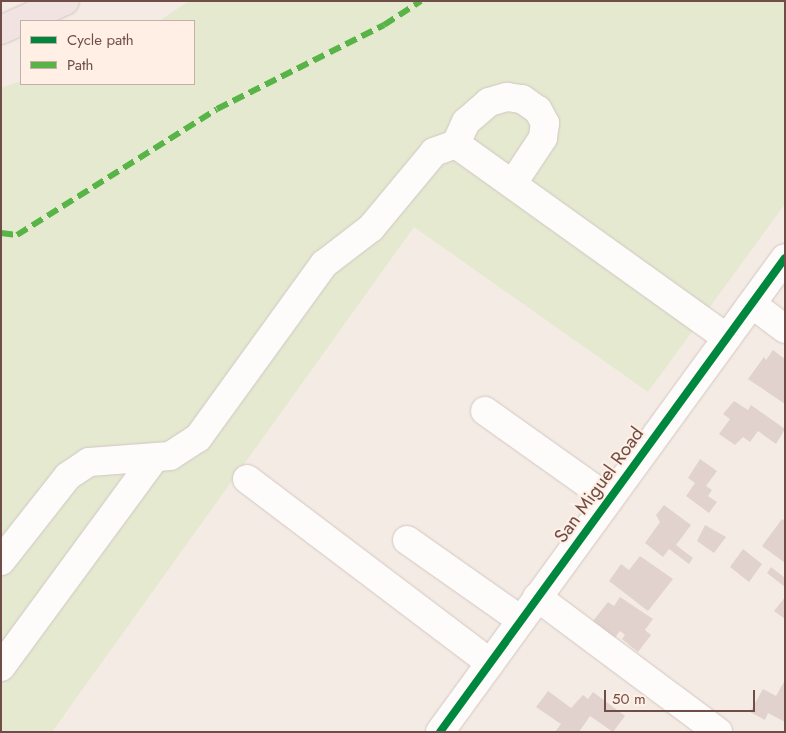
<!DOCTYPE html>
<html>
<head>
<meta charset="utf-8">
<style>
  body { margin:0 }
  #map { position:relative; width:786px; height:733px; overflow:hidden; background:#f5ebe5; font-family:Jost,sans-serif }
  div>[style] { position:absolute }
  .green>* { inset:0; background:#e4e9d0 }
  .building>* { inset:0; background:#e1d2cd }
  .roads { filter:drop-shadow(0 0 1px #d3c6c1) drop-shadow(0 0 1px #d3c6c1) }
  .minor>* { height:28px; margin:-14px; padding:0 14px; transform-origin:14px; border-radius:14px; background:#fefcfb }
  .highway>* { height:28px; margin:-14px; padding:0 14px; transform-origin:14px; border-radius:14px; background:#f0e3e2 }
  .quiet>* { height:6px; margin-top:-3px; transform-origin:0; background:repeating-linear-gradient(90deg,#59b447 0 12px,transparent 0 18px) }
  .cycleway>* { height:8px; margin:-4px; padding:0 4px; transform-origin:4px; border-radius:4px; background:#00873e }
  span { translate:-50% -50%; white-space:nowrap; text-align:center; line-height:1.15; -webkit-text-stroke:4px #ffefe4; paint-order:stroke }
  .street-label { font-size:19px; color:#704e48 }
  .frame { position:absolute; inset:0; border:2px solid #704e48; pointer-events:none }
  .legend { position:absolute; left:20px; top:20px; width:175px; height:65px; box-sizing:border-box; background:#ffefe4; border:1px solid #c6afa6; margin:0; padding:6px 9px; list-style:none; font-size:15px; color:#704e48 }
  .legend li { display:flex; align-items:center; gap:10px; height:25px }
  .legend b { width:25px; border:1px solid #c6afa6 }
  .scale { position:absolute; left:604px; top:690px; width:151px; height:22px; box-sizing:border-box; border:2px solid #704e48; border-top:0; padding-left:6px; font-size:15px; line-height:18px; white-space:nowrap; color:#704e48; -webkit-text-stroke:4px #ffefe4; paint-order:stroke }
</style>
</head>
<body>
<div id="map">
  <div class="green">
    <i style="clip-path:polygon(189px 1px,785px 1px,785px 204px,648px 392px,414px 227px,52px 732px,1px 732px,1px 88px,21px 81px,21px 84px,194px 84px,194px 21px,159px 21px)"></i>
  </div>
  <div class="building">
    <i style="clip-path:polygon(773px 350px,785px 359px,785px 404px,748px 379px,764px 357px,766px 360px)"></i>
    <i style="clip-path:polygon(734px 401px,748px 410px,751px 405px,785px 429px,776px 444px,758px 431px,750px 442px,743px 437px,735px 445px,719px 434px,730px 419px,723px 414px)"></i>
    <i style="clip-path:polygon(700px 459px,717px 471px,706px 486px,712px 490px,708px 496px,717px 502px,709px 513px,686px 496px,695px 483px,688px 478px)"></i>
    <i style="clip-path:polygon(664px 505px,691px 525px,676px 545px,693px 558px,689px 564px,669px 549px,663px 557px,645px 543px,660px 522px,656px 515px)"></i>
    <i style="clip-path:polygon(782px 519px,785px 521px,785px 563px,762px 546px)"></i>
    <i style="clip-path:polygon(705px 525px,726px 537px,714px 553px,697px 541px)"></i>
    <i style="clip-path:polygon(743px 549px,762px 564px,749px 582px,730px 567px)"></i>
    <i style="clip-path:polygon(640px 556px,673px 579px,648px 611px,609px 581px,621px 564px,629px 570px)"></i>
    <i style="clip-path:polygon(771px 567px,785px 578px,785px 587px,767px 573px)"></i>
    <i style="clip-path:polygon(620px 597px,653px 619px,645px 630px,651px 635px,638px 652px,622px 639px,625px 635px,620px 631px,611px 643px,589px 626px,608px 602px,614px 606px)"></i>
    <i style="clip-path:polygon(785px 597px,785px 619px,774px 611px)"></i>
    <i style="clip-path:polygon(785px 680px,785px 722px,768px 713px,765px 720px,750px 712px,763px 689px,776px 696px)"></i>
    <i style="clip-path:polygon(548px 691px,571px 708px,583px 695px,588px 699px,593px 692px,625px 716px,613px 732px,590px 716px,579px 732px,555px 732px,561px 724px,536px 707px)"></i>
  </div>
  <div class="roads">
    <div class="minor">
      <i style="left:456px;top:144px;width:24px;rotate:-66deg"></i>
      <i style="left:466px;top:122px;width:30px;rotate:-41deg"></i>
      <i style="left:489px;top:102px;width:19px;rotate:-16deg"></i>
      <i style="left:507px;top:97px;width:15px;rotate:8deg"></i>
      <i style="left:522px;top:99px;width:19px;rotate:35deg"></i>
      <i style="left:538px;top:110px;width:15px;rotate:62deg"></i>
      <i style="left:545px;top:123px;width:15px;rotate:98deg"></i>
      <i style="left:543px;top:138px;width:54px;rotate:123.7deg"></i>
      <i style="left:752px;top:304px;width:41px;rotate:37.1deg"></i>
      <i style="left:485px;top:411px;width:152px;rotate:35.4deg"></i>
      <i style="left:247px;top:479px;width:305px;rotate:37.1deg"></i>
      <i style="left:407px;top:540px;width:139px;rotate:35.1deg"></i>
      <i style="left:1px;top:561px;width:108px;rotate:-51.8deg"></i>
      <i style="left:68px;top:476px;width:25px;rotate:-34deg"></i>
      <i style="left:89px;top:462px;width:81px;rotate:-4.2deg"></i>
      <i style="left:170px;top:456px;width:33px;rotate:-33deg"></i>
      <i style="left:198px;top:438px;width:215px;rotate:-54.1deg"></i>
      <i style="left:324px;top:264px;width:59px;rotate:-37.5deg"></i>
      <i style="left:371px;top:228px;width:99px;rotate:-50.3deg"></i>
      <i style="left:434px;top:152px;width:23px;rotate:-20deg"></i>
      <i style="left:456px;top:144px;width:333px;rotate:35.6deg"></i>
      <i style="left:537px;top:597px;width:226px;rotate:36.7deg"></i>
      <i style="left:1px;top:667px;width:260px;rotate:-53.7deg"></i>
      <i style="left:440px;top:732px;width:586px;rotate:-53.95deg"></i>
    </div>
    <div class="highway">
      <i style="left:1px;top:30px;width:70px;rotate:-24.4deg"></i>
    </div>
  </div>
  <div class="quiet">
    <i style="left:1px;top:233px;width:16px;rotate:7deg"></i>
    <i style="left:17px;top:235px;width:236px;rotate:-32.2deg"></i>
    <i style="left:217px;top:109px;width:187px;rotate:-26.7deg"></i>
    <i style="left:384px;top:25px;width:44px;rotate:-33deg"></i>
  </div>
  <div class="cycleway">
    <i style="left:440px;top:732px;width:586px;rotate:-53.95deg"></i>
  </div>
  <div class="street-label">
    <span style="left:599px;top:485px;rotate:-54deg">San Miguel Road</span>
  </div>
  <div class="frame"></div>
  <ul class="legend">
  <li><b style="height:6px;background:#00873e"></b>Cycle path</li>
  <li><b style="height:6px;background:#59b447"></b>Path</li>
  </ul>
  <div class="scale">50 m</div>
</div>
</body>
</html>
